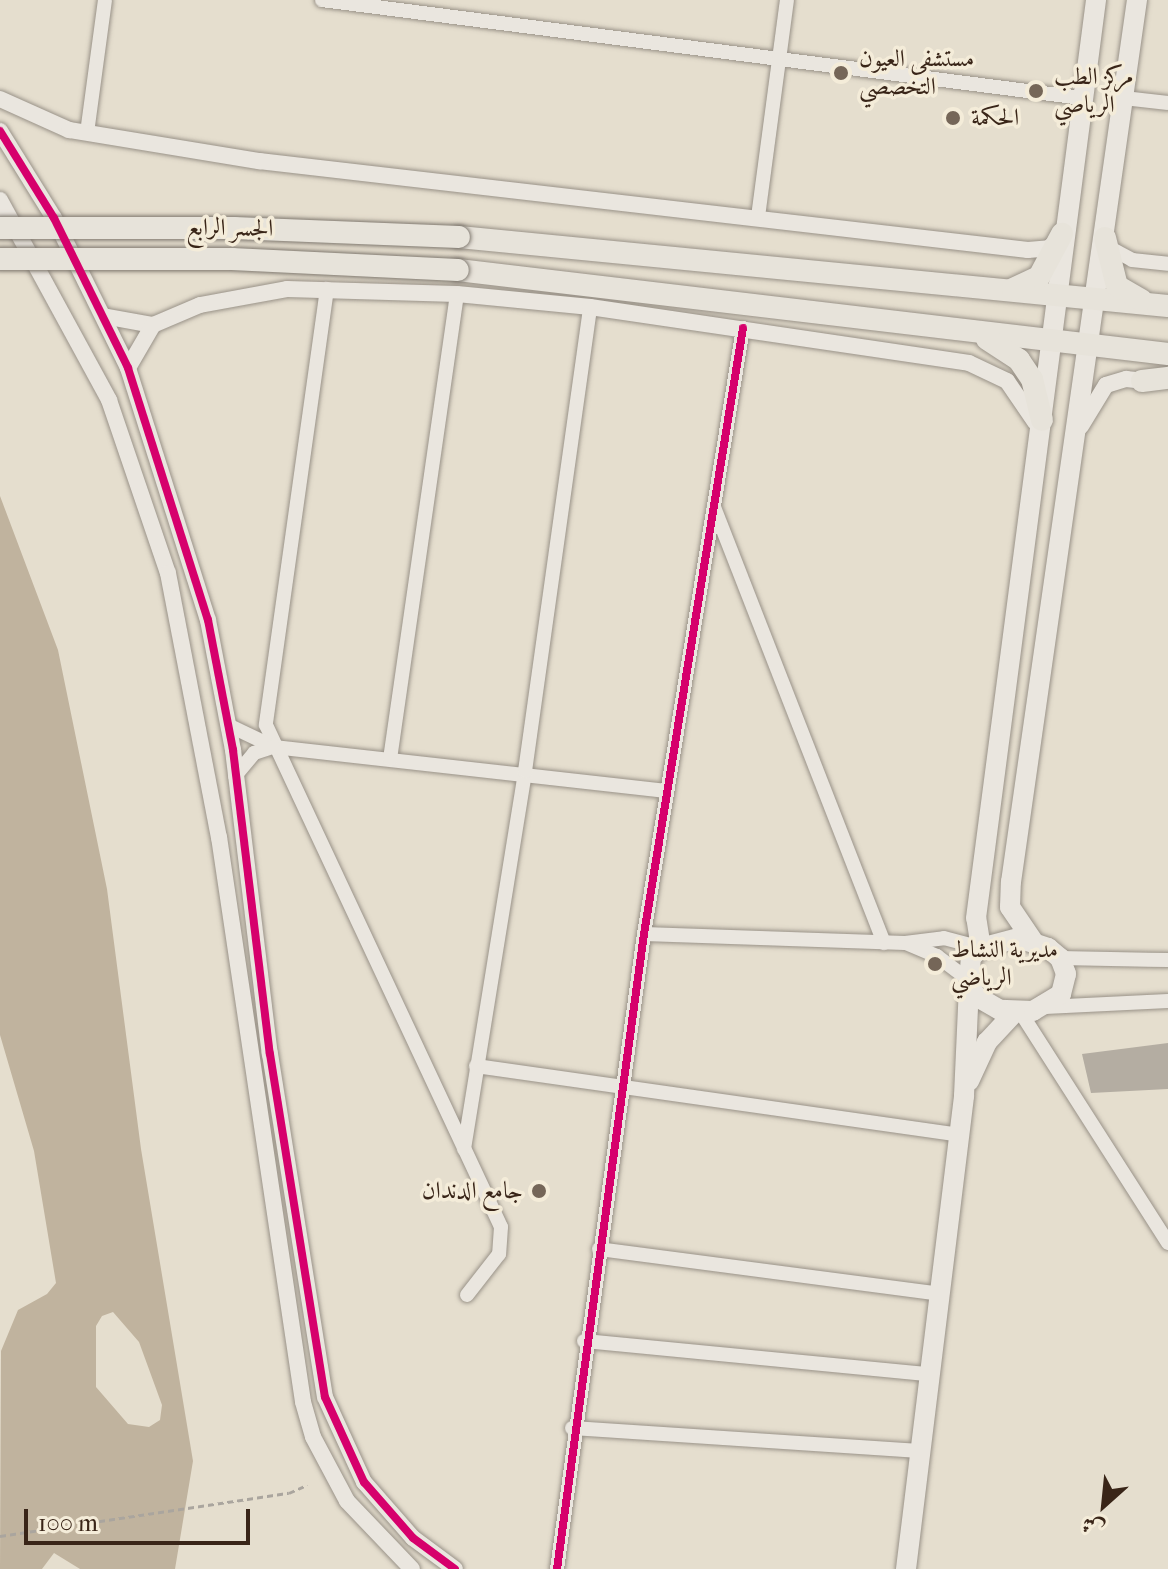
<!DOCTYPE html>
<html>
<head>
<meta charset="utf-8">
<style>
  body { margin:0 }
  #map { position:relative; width:1168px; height:1569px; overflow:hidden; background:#e5dece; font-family:"IM FELL French Canon",Amiri,serif }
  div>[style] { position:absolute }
  .water>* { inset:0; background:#c0b39e }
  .building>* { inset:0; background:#b4ada2 }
  .path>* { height:3px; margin-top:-1.5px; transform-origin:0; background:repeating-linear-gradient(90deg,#aaa59e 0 6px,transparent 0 10px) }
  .roads { filter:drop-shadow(0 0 2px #999288) drop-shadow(0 0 2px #999288) }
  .minor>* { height:14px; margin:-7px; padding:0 7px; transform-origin:7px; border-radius:7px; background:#eae6df }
  .tertiary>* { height:16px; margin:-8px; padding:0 8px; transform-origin:8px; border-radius:8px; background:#eae6df }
  .secondary>* { height:20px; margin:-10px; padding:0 10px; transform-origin:10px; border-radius:10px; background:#eae6df }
  .primary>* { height:22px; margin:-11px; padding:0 11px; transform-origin:11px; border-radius:11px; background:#e7e3da }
  .bridges { filter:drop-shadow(0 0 2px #807970) drop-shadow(0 0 2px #807970) }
  .primary-bridge>* { height:22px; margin:-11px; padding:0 11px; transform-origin:11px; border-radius:11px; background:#e7e3da }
  .cycleway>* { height:8px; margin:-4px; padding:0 4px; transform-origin:4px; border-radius:4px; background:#d6006c }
  .dots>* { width:22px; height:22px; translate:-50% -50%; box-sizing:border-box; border:4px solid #f4ecd9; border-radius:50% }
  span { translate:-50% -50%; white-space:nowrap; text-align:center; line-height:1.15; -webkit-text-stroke:7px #f4ecd9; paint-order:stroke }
  .poi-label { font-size:24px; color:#392518 }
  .left { translate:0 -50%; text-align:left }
  .right { translate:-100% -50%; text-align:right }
  .street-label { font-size:24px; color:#392518 }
  .north { position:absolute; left:1064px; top:1465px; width:80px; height:80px; -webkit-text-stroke:6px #f4ecd9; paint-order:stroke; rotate:207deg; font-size:22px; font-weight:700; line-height:32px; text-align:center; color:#392518 }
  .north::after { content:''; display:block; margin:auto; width:28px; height:36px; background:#392518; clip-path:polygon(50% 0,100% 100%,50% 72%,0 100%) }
  .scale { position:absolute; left:24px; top:1509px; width:226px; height:36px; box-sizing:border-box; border:4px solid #392518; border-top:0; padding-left:10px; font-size:24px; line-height:28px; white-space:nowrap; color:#392518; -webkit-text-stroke:6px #f4ecd9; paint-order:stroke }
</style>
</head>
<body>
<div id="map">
  <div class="water">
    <i style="clip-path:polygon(evenodd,0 496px,58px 650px,107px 889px,141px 1149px,193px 1461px,175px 1569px,80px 1569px,54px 1553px,42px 1569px,0 1569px,1px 1351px,18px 1310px,47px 1294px,56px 1283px,34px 1151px,0 1035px,0 496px,113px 1312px,139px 1342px,162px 1405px,160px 1420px,149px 1427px,128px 1424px,96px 1387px,96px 1326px,102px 1316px,113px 1312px)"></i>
  </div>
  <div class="building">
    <i style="clip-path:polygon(1168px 1043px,1168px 1089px,1091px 1093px,1082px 1054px)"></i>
  </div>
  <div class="path">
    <i style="left:0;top:1536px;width:292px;rotate:-8.5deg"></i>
    <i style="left:289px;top:1493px;width:20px;rotate:-24deg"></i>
  </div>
  <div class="roads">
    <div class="minor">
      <i style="left:322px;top:0;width:766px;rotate:7.35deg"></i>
      <i style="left:1124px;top:98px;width:44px;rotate:6.5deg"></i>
      <i style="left:87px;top:133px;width:134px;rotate:-82.3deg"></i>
      <i style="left:758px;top:217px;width:219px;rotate:-82.4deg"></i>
      <i style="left:1108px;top:247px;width:27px;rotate:28deg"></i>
      <i style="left:1132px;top:260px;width:36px;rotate:6deg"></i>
      <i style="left:327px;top:289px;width:440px;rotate:98deg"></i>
      <i style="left:266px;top:725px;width:554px;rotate:64.91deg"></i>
      <i style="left:501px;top:1227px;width:27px;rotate:94deg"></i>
      <i style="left:499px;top:1254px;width:52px;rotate:128deg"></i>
      <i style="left:714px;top:507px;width:468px;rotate:68.7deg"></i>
      <i style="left:228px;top:725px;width:51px;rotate:25.6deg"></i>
      <i style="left:274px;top:747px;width:395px;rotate:6.4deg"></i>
      <i style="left:390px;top:759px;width:470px;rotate:-81.8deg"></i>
      <i style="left:235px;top:776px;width:30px;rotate:-50deg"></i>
      <i style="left:254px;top:753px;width:20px;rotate:-18deg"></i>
      <i style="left:644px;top:934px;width:261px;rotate:2deg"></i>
      <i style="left:905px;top:943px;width:39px;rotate:-7deg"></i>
      <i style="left:944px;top:938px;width:38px;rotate:15deg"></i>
      <i style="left:906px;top:943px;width:34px;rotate:23deg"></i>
      <i style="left:937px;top:956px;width:39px;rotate:37deg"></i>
      <i style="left:1060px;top:958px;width:108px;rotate:1.1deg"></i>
      <i style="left:1045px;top:1007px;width:123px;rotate:-2.8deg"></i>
      <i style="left:1021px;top:1013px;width:273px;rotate:57.4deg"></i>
      <i style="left:476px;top:1066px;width:487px;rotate:8.1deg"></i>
      <i style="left:464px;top:1149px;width:383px;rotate:-80.8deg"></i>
      <i style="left:525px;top:771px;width:469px;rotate:-82deg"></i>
      <i style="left:599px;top:1249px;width:344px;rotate:7.5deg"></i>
      <i style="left:584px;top:1341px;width:347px;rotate:5.5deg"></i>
      <i style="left:572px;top:1428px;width:349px;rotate:3.8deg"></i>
      <i style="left:557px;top:1569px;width:641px;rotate:-82.2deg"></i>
      <i style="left:644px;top:934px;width:614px;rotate:-80.72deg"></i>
    </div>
    <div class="tertiary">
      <i style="left:0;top:99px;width:76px;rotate:24.2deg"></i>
      <i style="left:69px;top:130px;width:193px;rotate:9.3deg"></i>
      <i style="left:259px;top:161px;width:774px;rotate:6.6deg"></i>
      <i style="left:1028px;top:250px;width:21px;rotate:-5deg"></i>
      <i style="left:1049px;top:248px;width:13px;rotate:-42deg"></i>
      <i style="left:0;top:131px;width:102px;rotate:58.2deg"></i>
      <i style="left:54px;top:218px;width:167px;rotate:63.7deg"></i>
      <i style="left:128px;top:368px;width:264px;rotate:72.4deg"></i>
      <i style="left:208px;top:620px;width:132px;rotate:79.1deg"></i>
      <i style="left:233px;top:750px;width:306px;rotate:83.1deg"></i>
      <i style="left:270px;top:1054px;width:347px;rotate:80.9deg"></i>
      <i style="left:325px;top:1397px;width:94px;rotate:65.4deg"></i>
      <i style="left:364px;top:1482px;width:74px;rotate:48.8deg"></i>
      <i style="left:413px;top:1538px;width:52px;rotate:36.4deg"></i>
      <i style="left:0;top:200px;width:228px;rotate:61.4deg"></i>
      <i style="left:109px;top:400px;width:183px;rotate:71.2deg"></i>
      <i style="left:168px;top:573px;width:269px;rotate:79.1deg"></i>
      <i style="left:219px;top:837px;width:571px;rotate:81.54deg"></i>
      <i style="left:303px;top:1402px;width:36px;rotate:74deg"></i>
      <i style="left:313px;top:1437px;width:72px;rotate:62deg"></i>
      <i style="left:347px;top:1501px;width:94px;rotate:46.3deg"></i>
      <i style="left:103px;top:316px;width:51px;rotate:10.2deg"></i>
      <i style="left:153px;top:325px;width:51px;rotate:-23.1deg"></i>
      <i style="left:200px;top:305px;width:88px;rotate:-10.4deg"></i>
      <i style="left:287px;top:289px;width:170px;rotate:1.7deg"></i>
      <i style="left:457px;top:294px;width:134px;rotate:5.6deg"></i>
      <i style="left:590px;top:307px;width:383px;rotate:8.4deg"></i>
      <i style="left:969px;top:363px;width:42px;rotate:25.3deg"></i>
      <i style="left:1007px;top:381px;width:50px;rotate:55.7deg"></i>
      <i style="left:128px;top:368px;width:50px;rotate:-59.8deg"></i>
      <i style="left:1081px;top:426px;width:48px;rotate:-58.6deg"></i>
      <i style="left:1106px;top:385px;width:21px;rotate:-17deg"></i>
      <i style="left:1126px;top:379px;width:27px;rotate:6deg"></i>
    </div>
    <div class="secondary">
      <i style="left:1018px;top:938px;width:32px;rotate:18deg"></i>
      <i style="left:1048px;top:948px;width:16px;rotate:40deg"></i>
      <i style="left:1060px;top:958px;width:17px;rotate:69deg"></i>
      <i style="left:1066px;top:974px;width:21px;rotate:104deg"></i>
      <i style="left:1061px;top:994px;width:33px;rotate:149deg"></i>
      <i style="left:1033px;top:1011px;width:33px;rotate:-178deg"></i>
      <i style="left:1000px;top:1010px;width:28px;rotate:-150deg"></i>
      <i style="left:976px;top:996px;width:14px;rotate:-120deg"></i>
      <i style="left:969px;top:984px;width:27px;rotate:-86deg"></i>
      <i style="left:971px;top:957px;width:13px;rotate:-42deg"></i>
      <i style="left:981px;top:948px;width:38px;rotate:-15deg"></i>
      <i style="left:1033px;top:941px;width:41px;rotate:-124.1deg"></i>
      <i style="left:1010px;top:907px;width:25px;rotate:-88deg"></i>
      <i style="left:1011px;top:882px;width:891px;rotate:-81.87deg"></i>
      <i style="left:981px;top:948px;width:30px;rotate:-99deg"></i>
      <i style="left:976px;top:918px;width:926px;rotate:-82.55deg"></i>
      <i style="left:969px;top:1081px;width:43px;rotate:-65.2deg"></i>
      <i style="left:987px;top:1042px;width:40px;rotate:-47deg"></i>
      <i style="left:906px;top:1569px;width:477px;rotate:-83deg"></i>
      <i style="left:964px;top:1096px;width:112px;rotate:-87.4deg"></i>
    </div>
    <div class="primary">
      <i style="left:459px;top:237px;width:712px;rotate:5.56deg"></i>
      <i style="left:1105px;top:238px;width:49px;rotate:76deg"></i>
      <i style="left:1117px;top:286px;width:28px;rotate:30deg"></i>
      <i style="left:458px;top:270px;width:715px;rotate:6.75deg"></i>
      <i style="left:1013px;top:289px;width:29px;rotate:-25deg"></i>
      <i style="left:1039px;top:277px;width:49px;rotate:-61.9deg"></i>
      <i style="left:987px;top:339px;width:38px;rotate:33deg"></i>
      <i style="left:1019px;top:360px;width:23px;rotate:56deg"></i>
      <i style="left:1032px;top:379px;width:42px;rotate:76.3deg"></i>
      <i style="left:1142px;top:381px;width:26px;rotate:-7deg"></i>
    </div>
  </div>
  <div class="bridges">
    <div class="primary-bridge">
      <i style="left:0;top:228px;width:234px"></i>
      <i style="left:234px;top:228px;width:225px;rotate:2.3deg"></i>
      <i style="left:0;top:259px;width:232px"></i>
      <i style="left:232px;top:259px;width:226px;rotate:2.8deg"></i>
    </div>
  </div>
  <div class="cycleway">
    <i style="left:0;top:131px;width:102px;rotate:58.2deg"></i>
    <i style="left:54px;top:218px;width:167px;rotate:63.7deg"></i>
    <i style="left:128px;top:368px;width:264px;rotate:72.4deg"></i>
    <i style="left:208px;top:620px;width:132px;rotate:79.1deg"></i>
    <i style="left:233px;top:750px;width:306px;rotate:83.1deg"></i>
    <i style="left:270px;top:1054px;width:347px;rotate:80.9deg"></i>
    <i style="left:325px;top:1397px;width:94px;rotate:65.4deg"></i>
    <i style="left:364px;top:1482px;width:74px;rotate:48.8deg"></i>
    <i style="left:413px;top:1538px;width:52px;rotate:36.4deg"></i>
    <i style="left:557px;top:1569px;width:641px;rotate:-82.2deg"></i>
    <i style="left:644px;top:934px;width:614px;rotate:-80.72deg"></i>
  </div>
  <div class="dots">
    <i style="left:841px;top:73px;background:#756658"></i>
    <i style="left:1036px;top:91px;background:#756658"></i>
    <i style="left:953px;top:118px;background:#756658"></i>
    <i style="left:935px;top:964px;background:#756658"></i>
    <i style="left:539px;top:1191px;background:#756658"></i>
  </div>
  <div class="poi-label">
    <span class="left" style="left:859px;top:73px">مستشفى العيون<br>التخصصي</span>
    <span class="left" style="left:1054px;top:91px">مركز الطب<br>الرياصي</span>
    <span class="left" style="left:971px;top:118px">الحكمة</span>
    <span class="left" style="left:951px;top:964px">مديرية النشاط<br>الرياضي</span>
    <span class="right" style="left:523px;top:1191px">جامع الدندان</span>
  </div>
  <div class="street-label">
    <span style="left:230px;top:228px;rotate:1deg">الجسر الرابع</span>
  </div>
  <div class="north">ش</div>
  <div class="scale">100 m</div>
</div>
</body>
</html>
